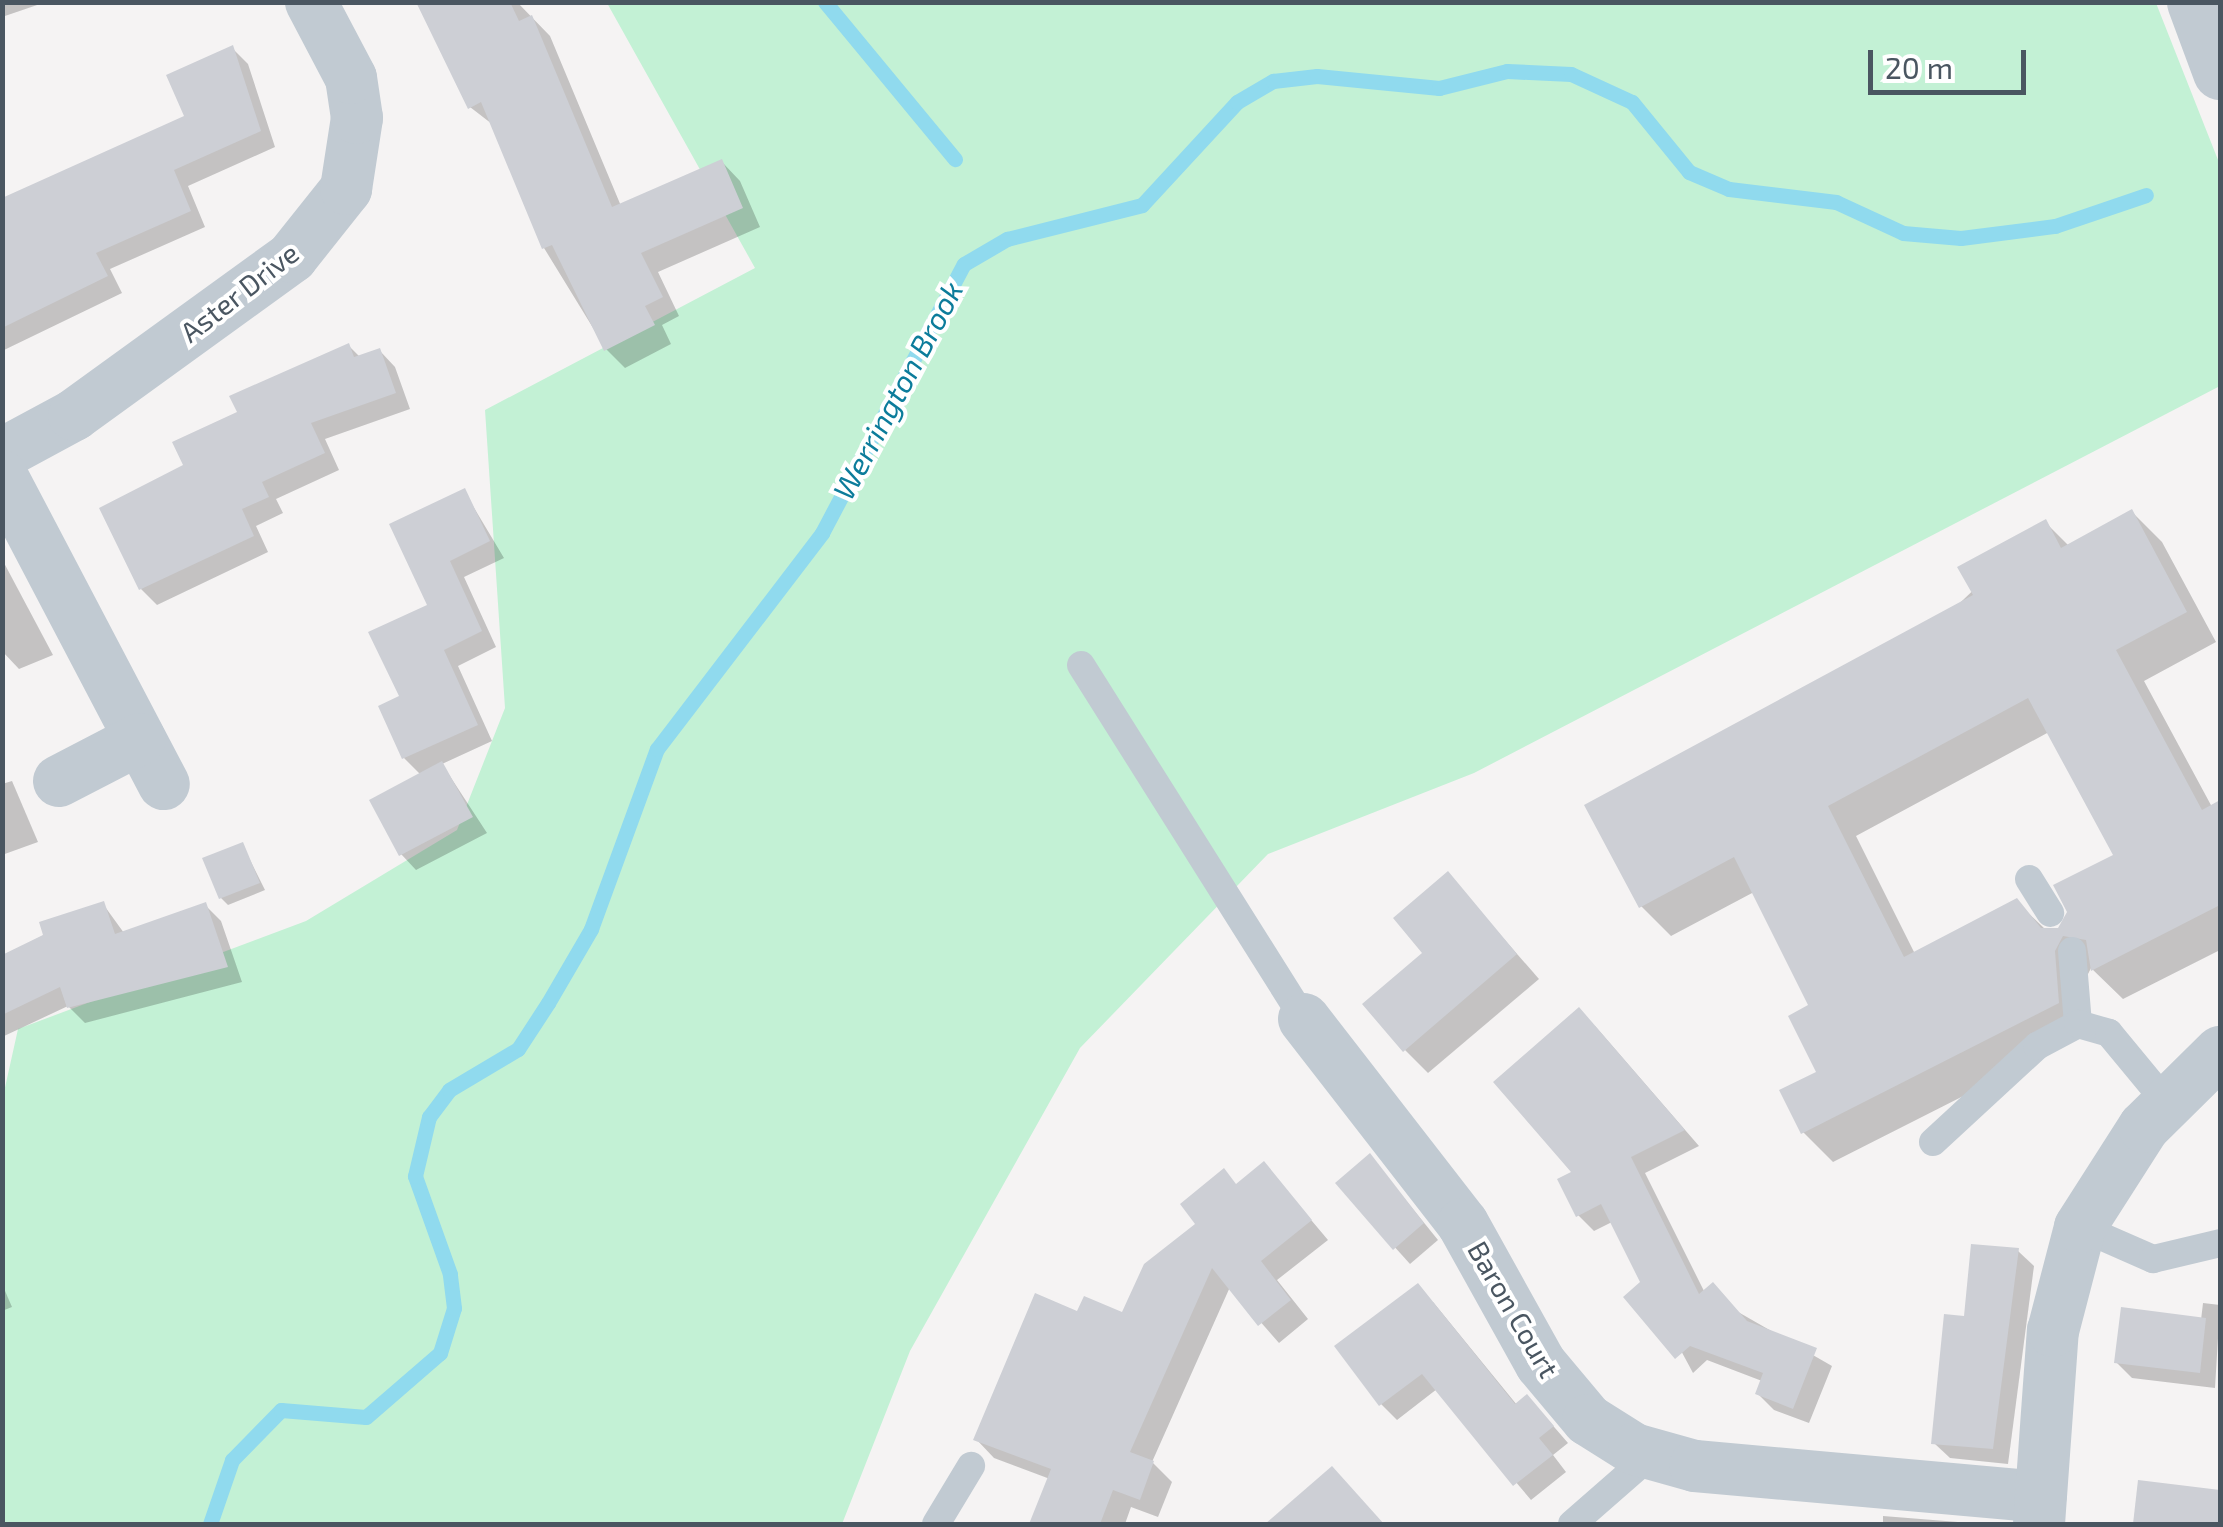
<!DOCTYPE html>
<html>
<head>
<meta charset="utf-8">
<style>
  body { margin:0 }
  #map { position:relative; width:2223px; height:1527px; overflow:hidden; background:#f5f3f3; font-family:"Exo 2",sans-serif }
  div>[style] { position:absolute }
  .green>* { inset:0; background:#c3f1d5 }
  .shadow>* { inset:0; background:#0003 }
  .stream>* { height:15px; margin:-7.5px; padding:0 7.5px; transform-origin:7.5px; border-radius:7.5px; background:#90daee }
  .building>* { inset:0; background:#cdcfd5 }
  .service>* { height:28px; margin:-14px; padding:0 14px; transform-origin:14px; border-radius:14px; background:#c1cad2 }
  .minor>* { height:52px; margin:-26px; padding:0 26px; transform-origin:26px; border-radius:26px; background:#c1cad2 }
  .tertiary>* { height:55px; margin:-27.5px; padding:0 27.5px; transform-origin:27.5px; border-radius:27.5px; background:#c1cad2 }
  span { translate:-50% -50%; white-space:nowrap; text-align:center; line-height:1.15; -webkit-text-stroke:8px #fff; paint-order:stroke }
  .street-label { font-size:28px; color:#4a5661 }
  .water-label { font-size:30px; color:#0c7c9b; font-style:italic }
  .frame { position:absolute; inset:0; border:5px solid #4a5661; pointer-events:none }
  .scale { position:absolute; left:1868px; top:50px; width:158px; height:45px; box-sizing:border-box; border:5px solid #4a5661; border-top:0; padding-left:12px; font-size:30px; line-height:35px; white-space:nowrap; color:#4a5661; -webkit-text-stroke:8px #fff; paint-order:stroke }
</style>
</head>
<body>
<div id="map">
  <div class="green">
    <i style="clip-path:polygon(607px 3px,2156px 3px,2220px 165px,2220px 386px,1474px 773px,1268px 854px,1080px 1048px,910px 1351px,842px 1524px,3px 1524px,2px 1101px,18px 1029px,306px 921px,457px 830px,505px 708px,485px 410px,755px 268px)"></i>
  </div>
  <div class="shadow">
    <i style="clip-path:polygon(2px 2px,46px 2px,2px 17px)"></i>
    <i style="clip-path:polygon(418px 2px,517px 2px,550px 36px,621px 206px,722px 162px,740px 181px,760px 227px,658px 272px,679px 316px,662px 325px,671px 344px,625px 368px,606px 349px,544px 248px,492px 124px,470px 107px)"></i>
    <i style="clip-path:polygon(232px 48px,248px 64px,275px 147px,188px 186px,205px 227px,110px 269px,122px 293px,2px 351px,2px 236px,188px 117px)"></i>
    <i style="clip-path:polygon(349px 346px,360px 357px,380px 351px,395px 367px,410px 409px,325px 439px,339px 470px,276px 499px,283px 513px,256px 526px,268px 552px,157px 605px,141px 589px,186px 466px,240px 413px)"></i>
    <i style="clip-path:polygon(464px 491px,504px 558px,464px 577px,496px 647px,458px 666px,492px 741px,442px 764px,487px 833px,416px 870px,401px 854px,421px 775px,404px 758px,402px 698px)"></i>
    <i style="clip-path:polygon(evenodd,2132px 512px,2162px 542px,2216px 642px,2144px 681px,2212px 807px,2220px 803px,2220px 950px,2123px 999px,2091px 968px,2084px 982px,2088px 1033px,1833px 1162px,1803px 1132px,1820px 1073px,1812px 1006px,1754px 892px,1671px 936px,1641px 906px,2045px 522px,2069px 546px,2132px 512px,2049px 732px,2116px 856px,2060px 931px,2046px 930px,2017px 902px,1915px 954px,1856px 836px,2049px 732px)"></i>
    <i style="clip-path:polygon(3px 561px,53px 655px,19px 669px,2px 651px)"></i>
    <i style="clip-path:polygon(12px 781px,38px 842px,2px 855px,2px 784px)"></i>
    <i style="clip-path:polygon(242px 844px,265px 890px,228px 905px,221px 898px)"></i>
    <i style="clip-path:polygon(1448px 875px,1539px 979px,1428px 1073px,1405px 1050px)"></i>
    <i style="clip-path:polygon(103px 904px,124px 933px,205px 905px,221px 921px,242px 982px,85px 1023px,68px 1006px,2px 1037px,2px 957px)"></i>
    <i style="clip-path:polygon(1595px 1026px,1699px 1146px,1645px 1173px,1705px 1293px,1832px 1366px,1809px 1423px,1774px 1410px,1758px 1394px,1762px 1381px,1707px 1360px,1693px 1373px,1612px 1222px,1594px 1231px,1578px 1215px)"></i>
    <i style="clip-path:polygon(1370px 1156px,1438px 1240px,1410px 1264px,1338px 1184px)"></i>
    <i style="clip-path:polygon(1264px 1164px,1328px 1240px,1277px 1280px,1308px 1319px,1279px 1343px,1230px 1287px,1152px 1462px,1172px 1482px,1158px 1517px,1131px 1507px,1125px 1524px,1040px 1524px,1050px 1479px,994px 1458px,976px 1439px,1078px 1315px,1124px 1316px,1199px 1224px)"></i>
    <i style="clip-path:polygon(2018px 1251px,2034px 1266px,2008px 1464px,1950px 1458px,1934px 1443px,1966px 1319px)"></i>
    <i style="clip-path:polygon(2px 1284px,12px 1307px,2px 1311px)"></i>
    <i style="clip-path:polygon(1433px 1302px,1517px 1405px,1542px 1413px,1568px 1443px,1553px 1455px,1566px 1472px,1531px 1500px,1437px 1389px,1397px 1420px,1381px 1404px)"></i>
    <i style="clip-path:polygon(2203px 1303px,2220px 1305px,2215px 1388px,2132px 1378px,2116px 1362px,2201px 1320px)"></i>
    <i style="clip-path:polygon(1331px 1470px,1382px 1524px,1269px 1524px)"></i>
    <i style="clip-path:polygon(1883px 1516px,1958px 1522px,1960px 1524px,1883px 1524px)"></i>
  </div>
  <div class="stream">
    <i style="left:825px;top:2px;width:204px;rotate:50.4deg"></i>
    <i style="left:210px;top:1524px;width:68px;rotate:-71deg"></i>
    <i style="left:232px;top:1460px;width:70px;rotate:-45.6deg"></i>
    <i style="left:281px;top:1410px;width:85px;rotate:4.7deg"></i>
    <i style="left:366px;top:1417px;width:98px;rotate:-40.9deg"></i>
    <i style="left:440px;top:1353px;width:47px;rotate:-72.7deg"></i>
    <i style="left:454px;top:1308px;width:34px;rotate:-97deg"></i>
    <i style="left:450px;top:1274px;width:104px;rotate:-109.7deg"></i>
    <i style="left:415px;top:1176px;width:61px;rotate:-76.7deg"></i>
    <i style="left:429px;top:1117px;width:34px;rotate:-53deg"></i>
    <i style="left:449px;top:1090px;width:80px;rotate:-30.7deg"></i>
    <i style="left:518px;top:1049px;width:55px;rotate:-56.9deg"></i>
    <i style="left:548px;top:1003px;width:86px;rotate:-59.8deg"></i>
    <i style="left:591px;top:929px;width:192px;rotate:-69.9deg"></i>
    <i style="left:657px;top:749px;width:272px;rotate:-52.6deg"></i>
    <i style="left:822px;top:533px;width:304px;rotate:-62.2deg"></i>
    <i style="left:964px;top:264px;width:50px;rotate:-30.2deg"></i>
    <i style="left:1007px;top:239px;width:139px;rotate:-14.1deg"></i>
    <i style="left:1142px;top:205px;width:140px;rotate:-47.3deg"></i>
    <i style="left:1237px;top:102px;width:42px;rotate:-30.3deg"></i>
    <i style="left:1273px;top:81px;width:44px;rotate:-6.5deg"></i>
    <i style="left:1317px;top:76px;width:123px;rotate:5.6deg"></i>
    <i style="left:1439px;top:88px;width:70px;rotate:-14deg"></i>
    <i style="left:1507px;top:71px;width:64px;rotate:2.7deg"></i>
    <i style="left:1571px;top:74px;width:67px;rotate:24.7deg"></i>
    <i style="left:1632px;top:102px;width:90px;rotate:50.8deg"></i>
    <i style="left:1689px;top:172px;width:43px;rotate:23deg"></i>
    <i style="left:1729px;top:189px;width:108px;rotate:6.9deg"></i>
    <i style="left:1836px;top:202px;width:74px;rotate:24.8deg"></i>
    <i style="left:1903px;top:233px;width:58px;rotate:4.9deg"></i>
    <i style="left:1961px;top:238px;width:95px;rotate:-7.3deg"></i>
    <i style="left:2055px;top:226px;width:96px;rotate:-18.8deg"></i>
  </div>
  <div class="building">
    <i style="clip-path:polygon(416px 2px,510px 2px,519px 21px,532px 15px,612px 207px,722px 159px,743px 208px,641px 253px,663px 297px,645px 306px,655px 325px,604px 351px,552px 245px,542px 249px,481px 102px,468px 109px)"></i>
    <i style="clip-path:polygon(233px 45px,261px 131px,174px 170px,191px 211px,96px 253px,108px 276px,2px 328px,2px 198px,184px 116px,166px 75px)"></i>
    <i style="clip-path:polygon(349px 343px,354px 357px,380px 348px,396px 393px,311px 423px,325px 453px,262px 482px,269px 497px,242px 509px,254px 536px,139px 590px,99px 508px,183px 465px,172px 442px,237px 412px,229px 396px)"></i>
    <i style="clip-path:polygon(465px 488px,490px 541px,450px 561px,482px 631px,444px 650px,478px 725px,402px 759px,378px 706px,399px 696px,368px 632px,427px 605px,389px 524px)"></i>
    <i style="clip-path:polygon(evenodd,2132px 509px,2187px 612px,2116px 650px,2202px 810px,2220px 800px,2220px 905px,2091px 971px,2086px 940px,2063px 936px,2055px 951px,2059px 1003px,1801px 1134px,1779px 1090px,1816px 1072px,1788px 1016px,1808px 1005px,1734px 857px,1639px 908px,1584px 805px,1973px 595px,1957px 567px,2046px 519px,2061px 548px,2132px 509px,2028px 698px,2113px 855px,2053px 885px,2067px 912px,2058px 928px,2041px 928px,2017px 898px,1904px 957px,1828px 806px,2028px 698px)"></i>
    <i style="clip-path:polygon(442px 761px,473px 817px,399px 856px,369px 800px)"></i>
    <i style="clip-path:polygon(243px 842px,260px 883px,219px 899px,202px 858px)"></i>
    <i style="clip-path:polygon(1448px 871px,1517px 954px,1403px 1052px,1362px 1004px,1422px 953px,1393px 918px)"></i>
    <i style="clip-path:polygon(104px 901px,115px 934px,206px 902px,228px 967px,67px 1008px,60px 987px,2px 1015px,2px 955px,43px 935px,39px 922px)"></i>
    <i style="clip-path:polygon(1579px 1007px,1685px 1130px,1631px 1157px,1699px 1294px,1713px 1282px,1747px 1321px,1817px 1348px,1793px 1409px,1755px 1394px,1763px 1373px,1690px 1346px,1675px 1359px,1623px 1297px,1640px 1282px,1601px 1204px,1576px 1217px,1557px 1179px,1571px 1172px,1493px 1082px)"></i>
    <i style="clip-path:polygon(1370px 1153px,1424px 1223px,1393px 1250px,1335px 1183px)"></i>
    <i style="clip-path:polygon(1264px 1161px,1312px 1220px,1261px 1261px,1291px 1300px,1258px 1326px,1212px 1268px,1130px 1452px,1154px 1461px,1140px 1500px,1113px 1490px,1100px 1524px,1029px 1524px,1051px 1469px,973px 1440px,1035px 1293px,1077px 1311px,1084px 1296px,1122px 1312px,1144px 1264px,1195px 1224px,1180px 1204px,1224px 1168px,1236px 1184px)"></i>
    <i style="clip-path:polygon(1971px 1244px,2019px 1248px,1993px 1449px,1931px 1444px,1944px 1314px,1964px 1316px)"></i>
    <i style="clip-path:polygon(1418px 1283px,1515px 1404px,1527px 1394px,1554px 1426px,1539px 1438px,1553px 1455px,1513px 1486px,1422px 1374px,1379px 1406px,1334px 1346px)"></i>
    <i style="clip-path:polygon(2121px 1307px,2206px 1318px,2200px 1373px,2114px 1363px)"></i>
    <i style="clip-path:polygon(1332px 1466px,1384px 1524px,1265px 1524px)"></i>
    <i style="clip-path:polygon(2138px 1480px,2220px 1490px,2220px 1524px,2133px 1524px)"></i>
  </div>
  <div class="service">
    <i style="left:1081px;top:665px;width:418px;rotate:57.8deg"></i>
    <i style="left:2029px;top:879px;width:40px;rotate:58deg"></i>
    <i style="left:2072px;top:951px;width:73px;rotate:85.3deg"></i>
    <i style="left:1933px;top:1142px;width:142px;rotate:-42.7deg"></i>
    <i style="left:2037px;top:1046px;width:47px;rotate:-28.2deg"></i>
    <i style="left:2078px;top:1024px;width:32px;rotate:16deg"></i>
    <i style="left:2109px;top:1033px;width:89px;rotate:50.4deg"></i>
    <i style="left:2080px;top:1227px;width:80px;rotate:23.7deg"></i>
    <i style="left:2153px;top:1259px;width:69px;rotate:-13.4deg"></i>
    <i style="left:936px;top:1524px;width:68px;rotate:-58.9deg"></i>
    <i style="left:1572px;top:1524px;width:106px;rotate:-41.2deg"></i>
  </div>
  <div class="minor">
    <i style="left:2px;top:454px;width:82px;rotate:-28.4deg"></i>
    <i style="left:74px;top:415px;width:269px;rotate:-35.9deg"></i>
    <i style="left:292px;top:257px;width:87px;rotate:-51.5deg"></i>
    <i style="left:346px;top:189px;width:72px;rotate:-81.2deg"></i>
    <i style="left:357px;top:118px;width:40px;rotate:-98.5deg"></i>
    <i style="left:351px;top:78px;width:86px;rotate:-117.8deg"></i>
    <i style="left:2px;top:476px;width:348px;rotate:62.3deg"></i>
    <i style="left:59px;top:781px;width:91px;rotate:-27.4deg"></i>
    <i style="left:1304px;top:1019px;width:259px;rotate:52.2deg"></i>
    <i style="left:1463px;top:1224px;width:160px;rotate:60.9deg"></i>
    <i style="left:1541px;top:1364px;width:73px;rotate:50deg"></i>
    <i style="left:1588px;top:1420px;width:54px;rotate:32.2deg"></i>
    <i style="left:1634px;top:1449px;width:63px;rotate:15.6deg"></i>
    <i style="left:1695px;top:1466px;width:347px;rotate:5.1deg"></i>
    <i style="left:2039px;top:1524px;width:194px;rotate:-85.9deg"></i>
    <i style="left:2053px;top:1331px;width:107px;rotate:-75.4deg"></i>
    <i style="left:2080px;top:1227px;width:119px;rotate:-57.4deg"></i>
    <i style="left:2144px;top:1127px;width:107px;rotate:-44.6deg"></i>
  </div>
  <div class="tertiary">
    <i style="left:2194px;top:2px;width:75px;rotate:69.6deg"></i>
  </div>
  <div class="street-label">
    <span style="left:239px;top:292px;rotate:-38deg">Aster Drive</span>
    <span style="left:1514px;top:1309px;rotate:60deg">Baron Court</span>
  </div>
  <div class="water-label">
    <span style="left:897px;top:390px;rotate:-62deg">Werrington Brook</span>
  </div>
  <div class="frame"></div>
  <div class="scale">20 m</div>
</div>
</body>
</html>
